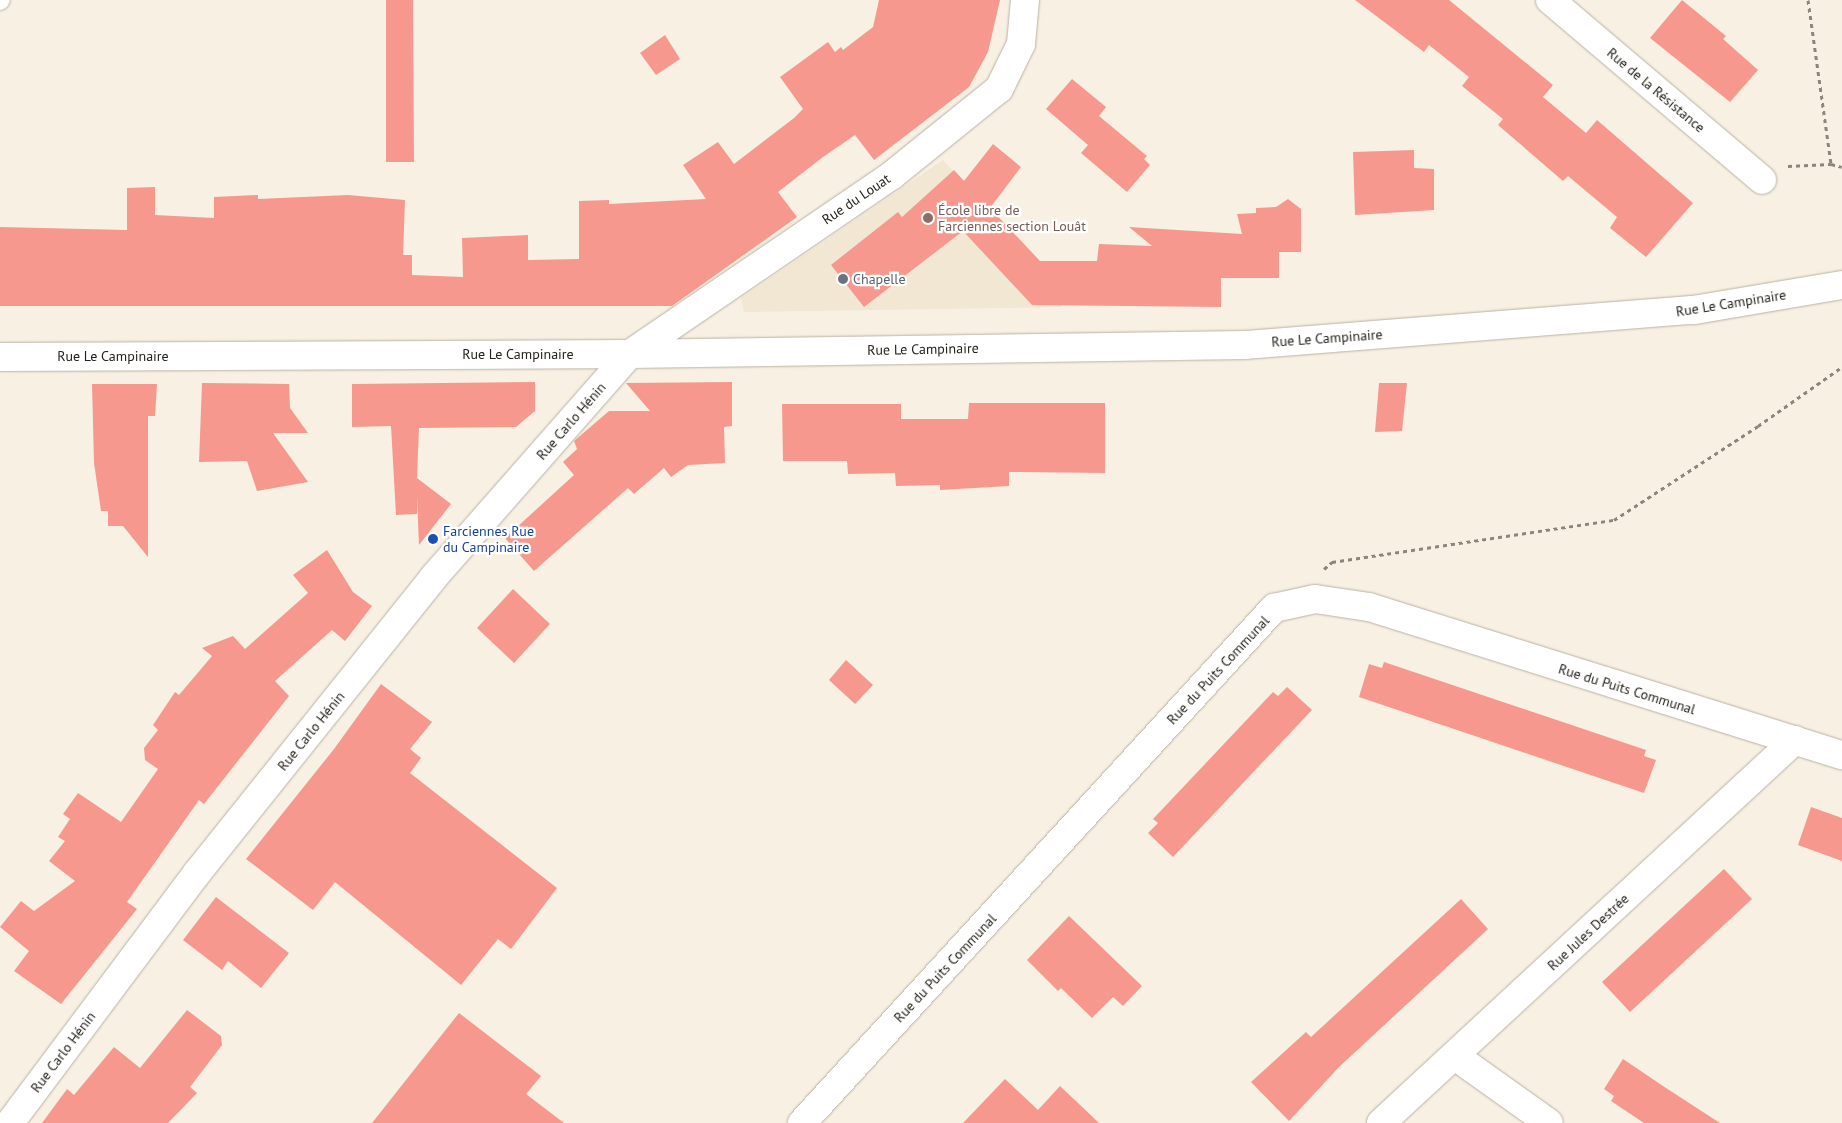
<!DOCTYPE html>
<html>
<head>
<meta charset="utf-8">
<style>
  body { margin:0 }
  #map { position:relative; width:1842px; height:1123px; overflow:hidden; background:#f8f1e3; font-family:"PT Sans",sans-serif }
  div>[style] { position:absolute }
  .built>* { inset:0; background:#f1e7d2 }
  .building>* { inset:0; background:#f6988e }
  .path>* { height:3px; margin-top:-1.5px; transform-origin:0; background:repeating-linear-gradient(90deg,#8a867c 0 4px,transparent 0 8px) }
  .roads { filter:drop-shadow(0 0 1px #b9b2a5) drop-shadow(0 0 1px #b9b2a5) }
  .service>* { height:18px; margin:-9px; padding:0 9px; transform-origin:9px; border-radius:9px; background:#fff }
  .minor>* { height:28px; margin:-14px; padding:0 14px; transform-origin:14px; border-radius:14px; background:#fff }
  .secondary>* { height:28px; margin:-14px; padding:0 14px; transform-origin:14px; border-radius:14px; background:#fff }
  .dots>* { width:14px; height:14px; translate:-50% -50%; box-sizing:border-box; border:2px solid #fff; border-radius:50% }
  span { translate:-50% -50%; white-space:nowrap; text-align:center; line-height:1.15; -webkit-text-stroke:4.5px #fff; paint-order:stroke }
  .street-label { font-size:14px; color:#25221d }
  .education-label { font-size:14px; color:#785e54 }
  .left { translate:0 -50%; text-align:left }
  .worship-label { font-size:14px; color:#5b616d }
  .transit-label { font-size:14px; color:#164399 }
</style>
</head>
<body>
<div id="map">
  <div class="built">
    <i style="clip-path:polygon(943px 160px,1050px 275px,1062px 307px,744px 312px,741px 298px)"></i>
  </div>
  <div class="building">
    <i style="clip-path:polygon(386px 0,413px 0,414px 162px,386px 162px)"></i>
    <i style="clip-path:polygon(879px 0,1000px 0,988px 52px,969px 87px,874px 160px,855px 135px,823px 157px,778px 192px,797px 217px,672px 306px,0 306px,0 227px,127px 230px,127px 188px,155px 187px,155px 215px,214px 218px,214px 197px,258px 195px,258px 199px,348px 195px,405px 200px,403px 255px,412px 255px,412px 275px,463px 277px,462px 238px,528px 235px,528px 260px,579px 259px,579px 201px,609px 200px,609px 204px,706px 199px,683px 165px,718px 142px,734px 164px,794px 118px,803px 109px,780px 77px,828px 42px,835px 52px,841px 47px,843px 50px,873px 27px)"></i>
    <i style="clip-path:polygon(1355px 0,1449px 0,1553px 85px,1543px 97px,1586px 133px,1597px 120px,1693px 203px,1646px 257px,1610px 228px,1617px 217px,1568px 176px,1563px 181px,1498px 125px,1503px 119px,1462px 86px,1469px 77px,1429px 45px,1424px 52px)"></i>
    <i style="clip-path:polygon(1682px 0,1726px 36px,1723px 39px,1758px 70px,1730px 102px,1650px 38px)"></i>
    <i style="clip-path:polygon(665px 35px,680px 59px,656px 75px,640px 53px)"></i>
    <i style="clip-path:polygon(1072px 79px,1106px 107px,1099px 116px,1147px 156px,1144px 159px,1150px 165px,1127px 192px,1081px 153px,1088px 145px,1046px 109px)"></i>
    <i style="clip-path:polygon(993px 144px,1021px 167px,990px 208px,1040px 261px,1097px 261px,1099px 244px,1152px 246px,1129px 227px,1242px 234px,1237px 214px,1256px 213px,1256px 208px,1276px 207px,1288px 199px,1301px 209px,1301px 252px,1279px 252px,1279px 278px,1221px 278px,1221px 307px,1032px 305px,963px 231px,864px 307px,831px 265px,898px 212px,902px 217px,954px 170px,964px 181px)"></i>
    <i style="clip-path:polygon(1414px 150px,1414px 168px,1434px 169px,1434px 210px,1355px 215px,1353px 152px)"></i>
    <i style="clip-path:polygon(535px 382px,535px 411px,516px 427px,419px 428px,417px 478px,451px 504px,419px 545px,417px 497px,417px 514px,396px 515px,391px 426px,352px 427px,352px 384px)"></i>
    <i style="clip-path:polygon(732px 382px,732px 426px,724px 427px,725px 463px,688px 465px,671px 477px,664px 468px,634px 494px,628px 488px,534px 571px,505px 538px,574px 475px,563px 462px,577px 449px,574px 441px,609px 411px,650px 411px,626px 383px)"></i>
    <i style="clip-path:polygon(202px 383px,289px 384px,290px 408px,308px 433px,273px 433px,308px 482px,257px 491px,247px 461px,199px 462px)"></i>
    <i style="clip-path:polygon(1379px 383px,1407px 383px,1402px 431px,1375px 432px)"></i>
    <i style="clip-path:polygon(92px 384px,157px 384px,155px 416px,148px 416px,148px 557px,123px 526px,108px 526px,108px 511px,101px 511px,94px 463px)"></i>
    <i style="clip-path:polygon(969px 403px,1105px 403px,1105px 473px,1009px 472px,1009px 486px,940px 490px,940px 485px,896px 486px,895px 473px,848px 474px,847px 461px,783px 461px,782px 404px,901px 404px,901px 419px,968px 419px)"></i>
    <i style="clip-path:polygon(327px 550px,353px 592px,372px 606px,345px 641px,332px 630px,275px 681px,289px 696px,204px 804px,199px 800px,127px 902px,137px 909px,61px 1004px,14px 971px,29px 951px,0 927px,21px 901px,34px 911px,75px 881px,49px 861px,65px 841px,58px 837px,70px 819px,63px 814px,78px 793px,121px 822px,158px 769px,145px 760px,144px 748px,158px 730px,153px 725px,175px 692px,179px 695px,212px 656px,202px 648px,233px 636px,245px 649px,308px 593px,293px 575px)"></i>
    <i style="clip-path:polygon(513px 589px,550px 624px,514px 663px,477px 628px)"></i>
    <i style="clip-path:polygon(846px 660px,873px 685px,855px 704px,829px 680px)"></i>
    <i style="clip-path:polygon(1384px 662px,1646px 750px,1644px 756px,1656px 760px,1644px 793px,1359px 697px,1369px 664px,1382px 668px)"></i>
    <i style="clip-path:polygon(381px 684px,432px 722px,410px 749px,421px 758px,410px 773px,557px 888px,511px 949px,498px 939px,461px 985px,335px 882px,313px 910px,246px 859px,334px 749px)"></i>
    <i style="clip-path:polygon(1287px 687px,1312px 710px,1173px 857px,1148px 833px,1158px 823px,1153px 819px,1273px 692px,1278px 696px)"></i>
    <i style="clip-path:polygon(1811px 807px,1842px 818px,1842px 861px,1798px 845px)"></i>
    <i style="clip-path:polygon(1724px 869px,1752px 899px,1630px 1012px,1602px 982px)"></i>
    <i style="clip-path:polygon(216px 897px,289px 953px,261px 988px,228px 961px,222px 970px,183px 940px)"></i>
    <i style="clip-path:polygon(1461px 899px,1488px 929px,1339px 1067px,1289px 1121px,1251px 1082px,1306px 1032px,1311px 1037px)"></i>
    <i style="clip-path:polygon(1069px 916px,1142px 986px,1123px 1006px,1113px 997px,1092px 1018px,1061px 988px,1058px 991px,1027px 960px)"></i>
    <i style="clip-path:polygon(187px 1010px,221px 1036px,222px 1045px,190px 1087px,197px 1093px,168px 1123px,42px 1123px,67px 1089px,74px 1095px,114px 1047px,140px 1068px)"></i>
    <i style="clip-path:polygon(459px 1013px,541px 1076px,526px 1094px,564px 1123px,372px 1123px)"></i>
    <i style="clip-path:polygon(1623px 1059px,1666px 1088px,1720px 1123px,1644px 1123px,1611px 1101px,1614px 1096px,1604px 1089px)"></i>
    <i style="clip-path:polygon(1005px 1079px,1038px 1110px,1060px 1086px,1099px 1123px,963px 1123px)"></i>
  </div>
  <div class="path">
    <i style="left:1808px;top:0;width:166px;rotate:82deg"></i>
    <i style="left:1788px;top:166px;width:43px;rotate:-2.7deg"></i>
    <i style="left:1831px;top:164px;width:11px;rotate:15deg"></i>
    <i style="left:1324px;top:569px;width:11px;rotate:-41deg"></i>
    <i style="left:1332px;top:562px;width:285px;rotate:-8.5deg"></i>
    <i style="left:1614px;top:520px;width:172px;rotate:-33.1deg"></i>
    <i style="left:1758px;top:426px;width:103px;rotate:-35.1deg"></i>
  </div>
  <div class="roads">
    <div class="service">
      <i style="left:0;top:1px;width:1px;rotate:-45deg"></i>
    </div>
    <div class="minor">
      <i style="left:1550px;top:0;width:278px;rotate:40.3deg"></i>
      <i style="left:1455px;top:1056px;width:115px;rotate:35.5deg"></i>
      <i style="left:10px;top:1123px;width:312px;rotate:-53.2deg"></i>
      <i style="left:197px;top:873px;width:378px;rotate:-51.3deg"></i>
      <i style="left:433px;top:578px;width:298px;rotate:-48.7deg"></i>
      <i style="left:630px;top:354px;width:316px;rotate:-34.3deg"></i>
      <i style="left:891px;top:176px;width:139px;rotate:-38.9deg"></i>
      <i style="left:999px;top:89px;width:50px;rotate:-63.9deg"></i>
      <i style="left:1021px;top:44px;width:44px;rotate:-84.8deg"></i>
      <i style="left:802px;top:1123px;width:699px;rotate:-47.49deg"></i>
      <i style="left:1274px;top:608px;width:42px;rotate:-12.4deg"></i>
      <i style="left:1315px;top:599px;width:55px;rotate:8.4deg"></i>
      <i style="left:1369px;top:607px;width:496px;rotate:17.4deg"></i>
      <i style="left:1381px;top:1123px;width:564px;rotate:-42.77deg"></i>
    </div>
    <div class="secondary">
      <i style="left:0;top:357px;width:630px;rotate:-0.27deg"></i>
      <i style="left:630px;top:354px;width:615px;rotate:-0.84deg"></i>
      <i style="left:1245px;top:345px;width:450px;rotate:-4.5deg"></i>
      <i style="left:1694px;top:310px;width:150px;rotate:-9.6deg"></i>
    </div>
  </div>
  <div class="dots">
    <i style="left:928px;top:218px;background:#8d6e63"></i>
    <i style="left:843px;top:279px;background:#6b7280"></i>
    <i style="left:433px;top:539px;background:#1a4fb4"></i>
  </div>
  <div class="street-label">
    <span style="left:1656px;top:90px;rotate:40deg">Rue de la Résistance</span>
    <span style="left:856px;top:199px;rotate:-34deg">Rue du Louat</span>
    <span style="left:1731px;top:303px;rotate:-9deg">Rue Le Campinaire</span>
    <span style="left:1327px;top:338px;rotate:-4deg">Rue Le Campinaire</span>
    <span style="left:923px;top:349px;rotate:-1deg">Rue Le Campinaire</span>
    <span style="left:518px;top:354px">Rue Le Campinaire</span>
    <span style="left:113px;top:356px">Rue Le Campinaire</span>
    <span style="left:571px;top:421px;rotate:-49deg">Rue Carlo Hénin</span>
    <span style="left:1218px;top:670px;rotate:-47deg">Rue du Puits Communal</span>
    <span style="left:1627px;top:689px;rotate:17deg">Rue du Puits Communal</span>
    <span style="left:311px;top:731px;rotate:-51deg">Rue Carlo Hénin</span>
    <span style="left:1588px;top:932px;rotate:-43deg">Rue Jules Destrée</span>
    <span style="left:945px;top:968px;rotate:-47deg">Rue du Puits Communal</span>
    <span style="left:63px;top:1052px;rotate:-53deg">Rue Carlo Hénin</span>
  </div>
  <div class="education-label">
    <span class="left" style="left:938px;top:218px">École libre de<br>Farciennes section Louât</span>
  </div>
  <div class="worship-label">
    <span class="left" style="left:853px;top:279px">Chapelle</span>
  </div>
  <div class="transit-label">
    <span class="left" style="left:443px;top:539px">Farciennes Rue<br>du Campinaire</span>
  </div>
</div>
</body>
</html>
